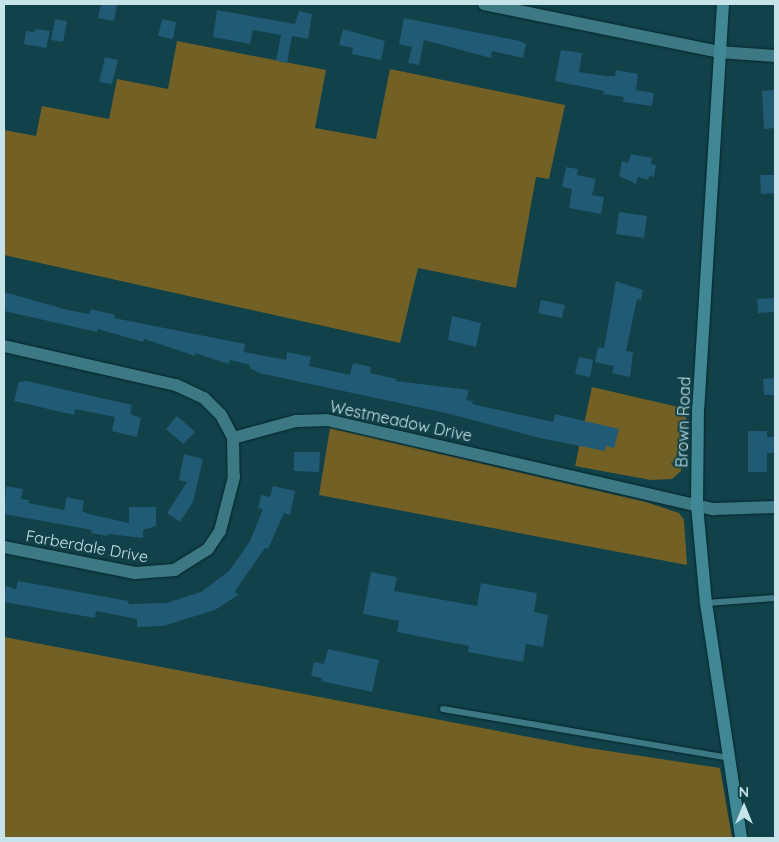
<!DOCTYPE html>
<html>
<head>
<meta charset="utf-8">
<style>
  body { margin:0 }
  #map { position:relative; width:779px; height:842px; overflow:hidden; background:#114149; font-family:Quicksand,sans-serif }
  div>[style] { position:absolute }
  .green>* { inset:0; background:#736025 }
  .building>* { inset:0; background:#215a74 }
  .roads { filter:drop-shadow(0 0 1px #05262b) drop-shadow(0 0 1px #05262b) }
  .service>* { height:6px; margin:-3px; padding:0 3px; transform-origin:3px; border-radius:3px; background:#3d7984 }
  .minor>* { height:12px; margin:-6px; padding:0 6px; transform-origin:6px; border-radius:6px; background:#3d7984 }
  .secondary>* { height:12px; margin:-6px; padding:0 6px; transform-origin:6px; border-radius:6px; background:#408895 }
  span { translate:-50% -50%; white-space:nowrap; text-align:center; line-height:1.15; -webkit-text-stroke:4px #114149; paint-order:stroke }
  .street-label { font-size:16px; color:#c5e3e9 }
  .frame { position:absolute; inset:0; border:5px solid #c5e3e9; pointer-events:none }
  .north { position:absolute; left:719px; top:782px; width:50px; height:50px; -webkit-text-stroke:4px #114149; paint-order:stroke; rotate:0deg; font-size:14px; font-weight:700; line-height:20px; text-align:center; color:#c5e3e9 }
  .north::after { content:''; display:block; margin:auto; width:18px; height:22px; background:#c5e3e9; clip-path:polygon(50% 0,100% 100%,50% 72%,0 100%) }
</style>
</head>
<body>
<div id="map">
  <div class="green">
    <i style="clip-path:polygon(177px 41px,326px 70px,315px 128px,376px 139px,390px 69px,565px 105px,549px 179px,536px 177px,516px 288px,418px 268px,400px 343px,4px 255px,4px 130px,36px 136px,42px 106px,109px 119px,117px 79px,168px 89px)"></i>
    <i style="clip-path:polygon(592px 387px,687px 409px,681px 471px,672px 479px,651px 480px,575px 466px)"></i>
    <i style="clip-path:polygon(330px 428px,646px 502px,679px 513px,684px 520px,687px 565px,319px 495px)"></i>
    <i style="clip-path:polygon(4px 637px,582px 747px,720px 768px,732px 838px,4px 838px)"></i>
  </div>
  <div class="building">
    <i style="clip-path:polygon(101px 4px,117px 4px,114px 21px,98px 18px)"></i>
    <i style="clip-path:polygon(217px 10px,295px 24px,299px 11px,312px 14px,308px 39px,292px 36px,287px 63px,276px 61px,281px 35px,253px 30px,250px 44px,213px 37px)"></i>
    <i style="clip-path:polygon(404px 18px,520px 41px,526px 44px,523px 58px,492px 51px,491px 58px,424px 40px,419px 65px,408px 63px,412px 47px,399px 44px)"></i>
    <i style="clip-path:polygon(55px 19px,67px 21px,63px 42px,51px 40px)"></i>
    <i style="clip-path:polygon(162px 19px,176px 22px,173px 39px,158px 36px)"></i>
    <i style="clip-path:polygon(35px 29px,50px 31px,46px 48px,24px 44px,26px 31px,35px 32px)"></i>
    <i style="clip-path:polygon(343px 29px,385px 41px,381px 60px,352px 54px,353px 48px,339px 45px)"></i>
    <i style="clip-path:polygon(561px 50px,582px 53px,579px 72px,606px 76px,615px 76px,616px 70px,638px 74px,636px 90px,654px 93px,652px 106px,623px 102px,624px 97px,603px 94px,604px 91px,555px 81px)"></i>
    <i style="clip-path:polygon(105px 57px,118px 60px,112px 84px,99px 82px)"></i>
    <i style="clip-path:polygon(775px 90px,775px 128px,764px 129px,762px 91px)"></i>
    <i style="clip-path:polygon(631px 154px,652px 158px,651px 164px,656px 165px,654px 177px,649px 176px,648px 180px,638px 177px,636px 184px,619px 176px,622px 161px,628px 163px)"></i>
    <i style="clip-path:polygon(566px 167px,578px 169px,577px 175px,596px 179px,592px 195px,604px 197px,601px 214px,569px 208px,572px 189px,562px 187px)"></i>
    <i style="clip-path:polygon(760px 175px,775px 175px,775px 193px,761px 194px)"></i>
    <i style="clip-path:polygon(619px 212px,647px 216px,644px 238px,616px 234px)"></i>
    <i style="clip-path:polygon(616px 281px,643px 290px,641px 300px,637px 299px,626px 351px,633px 352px,630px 377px,612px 373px,614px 366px,595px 362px,598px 347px,604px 348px)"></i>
    <i style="clip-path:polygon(4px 292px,68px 310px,89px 314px,91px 309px,115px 315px,114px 318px,245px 344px,244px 352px,286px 360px,287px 352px,311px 357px,309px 366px,350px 375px,353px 363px,371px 367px,370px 373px,397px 379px,396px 381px,469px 390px,466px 400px,473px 401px,472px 404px,553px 422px,555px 414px,619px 429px,614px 448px,606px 446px,605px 451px,540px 438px,446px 413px,259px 373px,250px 368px,250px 365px,230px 360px,229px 364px,195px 353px,195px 356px,144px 339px,143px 342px,98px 329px,97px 332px,4px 311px)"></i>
    <i style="clip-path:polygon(775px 298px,775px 312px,758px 313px,757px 299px)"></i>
    <i style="clip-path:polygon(541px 300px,565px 305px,562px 318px,538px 313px)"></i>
    <i style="clip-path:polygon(452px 316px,481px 323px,476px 347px,448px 340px)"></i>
    <i style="clip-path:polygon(579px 357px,593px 360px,590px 377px,575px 374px)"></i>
    <i style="clip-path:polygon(775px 378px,775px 395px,764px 395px,763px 379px)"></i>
    <i style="clip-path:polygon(27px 381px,132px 405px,130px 414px,141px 418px,137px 437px,112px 431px,115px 417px,75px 409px,74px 415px,14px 401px,19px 382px)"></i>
    <i style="clip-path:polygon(177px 416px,195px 432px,183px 444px,166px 429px)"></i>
    <i style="clip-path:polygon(748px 431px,767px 431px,767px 437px,775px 437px,775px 453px,767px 453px,767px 472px,748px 472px)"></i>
    <i style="clip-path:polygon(294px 452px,320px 452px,319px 472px,294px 471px)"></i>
    <i style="clip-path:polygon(184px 454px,203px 459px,193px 502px,180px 522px,167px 513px,187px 482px,179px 480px)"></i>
    <i style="clip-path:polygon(6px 486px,23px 489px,21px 499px,29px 500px,28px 503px,64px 510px,67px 497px,84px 501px,82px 511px,89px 514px,129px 523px,129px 507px,156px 507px,156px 526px,143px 530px,143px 538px,108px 534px,107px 536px,91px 533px,92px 530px,4px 514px)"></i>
    <i style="clip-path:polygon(273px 486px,295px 491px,290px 515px,284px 513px,268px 549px,265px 548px,235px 591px,238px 595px,215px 610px,163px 626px,137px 627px,137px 619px,96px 611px,95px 618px,4px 602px,6px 586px,16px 589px,18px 581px,129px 601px,128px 604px,166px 603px,201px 592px,229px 571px,237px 560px,250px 541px,263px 509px,258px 508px,261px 495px,270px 497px)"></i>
    <i style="clip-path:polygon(371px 572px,397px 577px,394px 591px,477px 606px,481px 583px,537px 593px,534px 612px,548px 615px,543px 647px,526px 644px,523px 662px,468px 652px,469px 646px,397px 632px,399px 621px,363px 614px)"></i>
    <i style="clip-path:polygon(328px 649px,379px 660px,372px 692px,321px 681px,322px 678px,311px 676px,314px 662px,324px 664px)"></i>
  </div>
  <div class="roads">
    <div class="service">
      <i style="left:706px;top:603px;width:69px;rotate:-4.1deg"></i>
      <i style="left:443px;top:709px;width:290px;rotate:9.7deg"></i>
    </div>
    <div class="minor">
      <i style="left:484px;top:4px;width:240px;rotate:11.5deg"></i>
      <i style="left:719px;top:52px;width:56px;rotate:4.1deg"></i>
      <i style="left:4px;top:346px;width:176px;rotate:12.8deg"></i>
      <i style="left:176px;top:385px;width:31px;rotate:25deg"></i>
      <i style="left:204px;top:398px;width:24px;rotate:45deg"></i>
      <i style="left:221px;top:415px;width:26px;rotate:62deg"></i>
      <i style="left:233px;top:438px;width:39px;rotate:89deg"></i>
      <i style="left:234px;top:477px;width:56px;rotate:104.5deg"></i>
      <i style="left:220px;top:531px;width:22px;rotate:124deg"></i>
      <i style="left:208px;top:549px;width:39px;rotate:148deg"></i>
      <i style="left:175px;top:570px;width:40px;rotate:175.7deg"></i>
      <i style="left:135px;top:573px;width:134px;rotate:-168.8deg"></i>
      <i style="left:233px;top:438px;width:65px;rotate:-15.1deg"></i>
      <i style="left:296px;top:421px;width:31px;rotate:-2deg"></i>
      <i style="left:327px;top:420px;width:397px;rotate:13deg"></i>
      <i style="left:714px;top:509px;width:61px;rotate:-1.9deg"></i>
    </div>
    <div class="secondary">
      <i style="left:723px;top:4px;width:405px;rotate:93.5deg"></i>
      <i style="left:698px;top:408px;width:97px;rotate:90.6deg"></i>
      <i style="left:697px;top:505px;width:98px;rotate:84.8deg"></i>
      <i style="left:706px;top:603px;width:238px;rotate:81.5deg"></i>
    </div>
  </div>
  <div class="street-label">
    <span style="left:401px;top:421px;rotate:12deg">Westmeadow Drive</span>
    <span style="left:683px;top:422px;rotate:-88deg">Brown Road</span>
    <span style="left:87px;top:546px;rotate:10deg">Farberdale Drive</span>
  </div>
  <div class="frame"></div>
  <div class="north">N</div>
</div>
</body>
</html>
